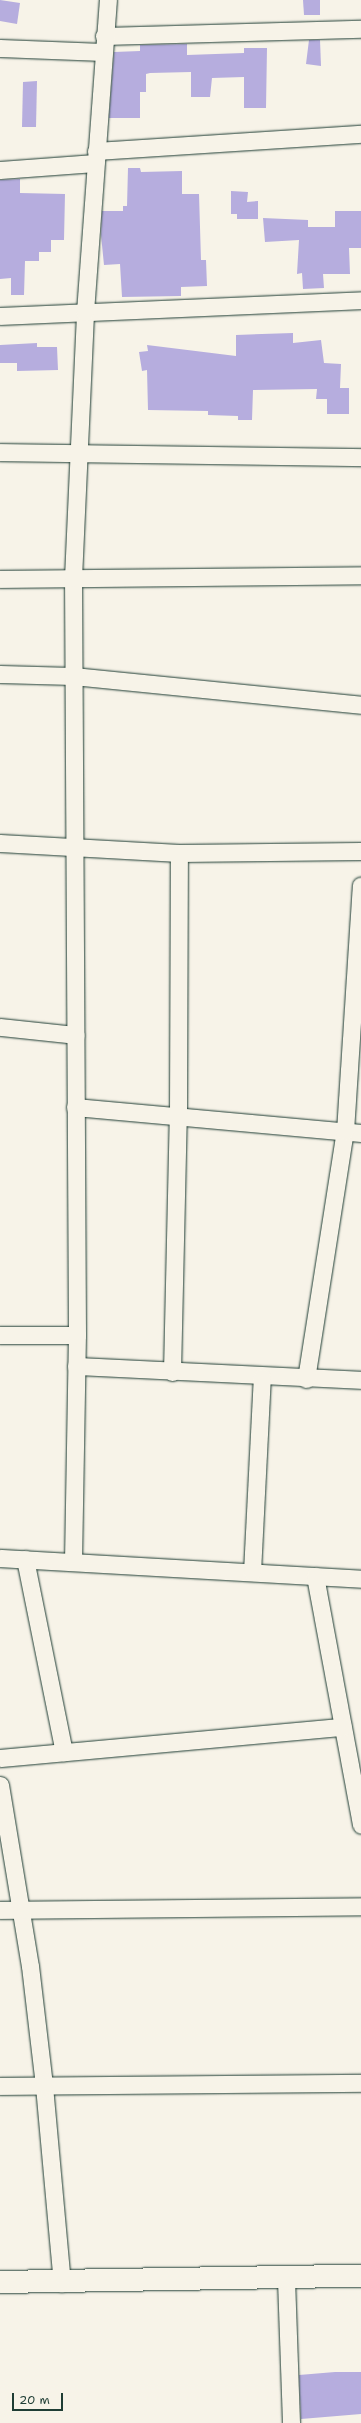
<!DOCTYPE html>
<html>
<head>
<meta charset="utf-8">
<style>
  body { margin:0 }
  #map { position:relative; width:361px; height:2423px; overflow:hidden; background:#f7f3e8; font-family:"Shantell Sans",sans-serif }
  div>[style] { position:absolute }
  .building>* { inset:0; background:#b6adde }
  .roads { filter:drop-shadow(0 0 1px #1f3d34) drop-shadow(0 0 1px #1f3d34) }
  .street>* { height:17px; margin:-8.5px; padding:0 8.5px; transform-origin:8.5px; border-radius:8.5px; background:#f7f3e8 }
  .secondary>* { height:22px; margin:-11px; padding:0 11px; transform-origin:11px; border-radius:11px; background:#f7f3e8 }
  span { translate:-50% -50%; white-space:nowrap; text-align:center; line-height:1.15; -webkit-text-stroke:3px #f7f3e8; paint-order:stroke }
  .scale { position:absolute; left:12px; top:2393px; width:51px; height:18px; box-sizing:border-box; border:2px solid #1f3d34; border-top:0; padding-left:5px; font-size:12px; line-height:14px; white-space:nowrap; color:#1f3d34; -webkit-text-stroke:3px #f7f3e8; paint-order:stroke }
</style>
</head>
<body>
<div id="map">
  <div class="building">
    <i style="clip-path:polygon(0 0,20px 3px,17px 24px,0 21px)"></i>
    <i style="clip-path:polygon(303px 0,320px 0,320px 15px,304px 15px)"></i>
    <i style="clip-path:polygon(309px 40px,320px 40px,321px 66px,306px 64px)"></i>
    <i style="clip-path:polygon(187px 44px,187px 55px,244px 53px,244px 48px,267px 48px,266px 108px,244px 108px,244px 77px,212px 78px,210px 97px,191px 97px,191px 72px,150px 73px,146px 74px,146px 92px,140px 92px,140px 118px,109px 118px,114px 52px,140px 51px,140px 45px)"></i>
    <i style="clip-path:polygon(37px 81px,36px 127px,22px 127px,23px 82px)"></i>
    <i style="clip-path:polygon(128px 168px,140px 168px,141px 172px,182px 171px,182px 194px,199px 194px,201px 260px,206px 260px,207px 286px,181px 287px,181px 296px,122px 297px,120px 264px,104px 265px,101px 235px,102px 211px,123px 211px,123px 206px,127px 206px)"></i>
    <i style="clip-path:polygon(20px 179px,20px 193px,65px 194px,64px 240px,51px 240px,51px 252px,39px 252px,39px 261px,25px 261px,24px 295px,11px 295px,11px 278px,0 279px,0 180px)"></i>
    <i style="clip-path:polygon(231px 191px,248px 192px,247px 202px,258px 201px,258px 219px,237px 219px,237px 214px,231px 214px)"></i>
    <i style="clip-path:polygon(335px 211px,361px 211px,361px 248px,349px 248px,350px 274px,323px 274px,324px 288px,303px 289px,302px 273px,297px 274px,299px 240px,265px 242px,263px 218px,308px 220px,308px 227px,335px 227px)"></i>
    <i style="clip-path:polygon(293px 333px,293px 343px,321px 340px,324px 363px,341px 364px,340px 388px,349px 388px,349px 414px,327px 414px,327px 399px,316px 399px,317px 389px,253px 390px,252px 420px,238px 420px,238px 416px,208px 415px,208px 411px,148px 410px,147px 370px,142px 371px,139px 352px,148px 351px,147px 345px,236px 356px,236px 335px)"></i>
    <i style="clip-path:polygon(37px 343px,37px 347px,57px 347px,58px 370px,17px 371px,17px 363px,0 363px,0 345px)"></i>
    <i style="clip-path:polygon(335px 2372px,361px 2372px,361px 2414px,301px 2419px,299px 2375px)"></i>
  </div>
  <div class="roads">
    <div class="street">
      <i style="left:104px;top:36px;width:257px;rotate:-1.6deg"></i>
      <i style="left:0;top:48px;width:103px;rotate:2.2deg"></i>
      <i style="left:96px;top:151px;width:266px;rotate:-3.7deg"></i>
      <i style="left:0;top:170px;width:95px;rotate:-4.2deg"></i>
      <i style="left:0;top:316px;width:361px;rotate:-2.5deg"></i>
      <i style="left:0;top:452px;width:361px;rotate:0.8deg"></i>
      <i style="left:0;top:579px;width:361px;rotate:-0.6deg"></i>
      <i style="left:0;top:674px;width:73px;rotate:1.6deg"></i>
      <i style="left:73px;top:676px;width:289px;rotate:5.7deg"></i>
      <i style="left:0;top:843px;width:179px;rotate:3.2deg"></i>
      <i style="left:179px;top:853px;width:182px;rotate:-0.6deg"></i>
      <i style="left:0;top:1027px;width:76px;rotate:6deg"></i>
      <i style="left:75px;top:1107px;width:287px;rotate:5.2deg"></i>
      <i style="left:0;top:1335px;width:77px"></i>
      <i style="left:76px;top:1366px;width:285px;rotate:2.8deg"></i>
      <i style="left:172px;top:1372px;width:257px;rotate:-88.7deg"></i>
      <i style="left:178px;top:1115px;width:262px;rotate:-89.8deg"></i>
      <i style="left:306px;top:1379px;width:251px;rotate:-81.1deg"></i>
      <i style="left:345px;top:1131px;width:246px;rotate:-86.3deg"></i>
      <i style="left:0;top:1558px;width:362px;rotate:3.3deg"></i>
      <i style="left:25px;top:1559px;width:197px;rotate:78.6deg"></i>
      <i style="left:73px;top:1562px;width:227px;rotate:-89deg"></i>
      <i style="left:77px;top:1335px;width:757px;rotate:-90.3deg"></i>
      <i style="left:73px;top:578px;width:266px;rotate:-87.4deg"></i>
      <i style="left:85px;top:312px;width:313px;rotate:-85.8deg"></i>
      <i style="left:252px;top:1572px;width:195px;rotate:-87.1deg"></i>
      <i style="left:315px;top:1576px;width:253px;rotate:79.5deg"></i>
      <i style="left:0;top:1758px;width:344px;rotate:-5.2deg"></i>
      <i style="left:0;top:1785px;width:183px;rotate:80.6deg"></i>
      <i style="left:30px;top:1966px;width:121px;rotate:83.3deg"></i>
      <i style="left:44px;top:2086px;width:198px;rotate:84.8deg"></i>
      <i style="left:0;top:1910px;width:361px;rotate:-0.6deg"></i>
      <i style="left:0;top:2086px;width:361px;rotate:-0.5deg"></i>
      <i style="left:286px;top:2279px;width:144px;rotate:88deg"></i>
    </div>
    <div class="secondary">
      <i style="left:0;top:2282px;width:361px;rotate:-1deg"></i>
    </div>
  </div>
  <div class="scale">20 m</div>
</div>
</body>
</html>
